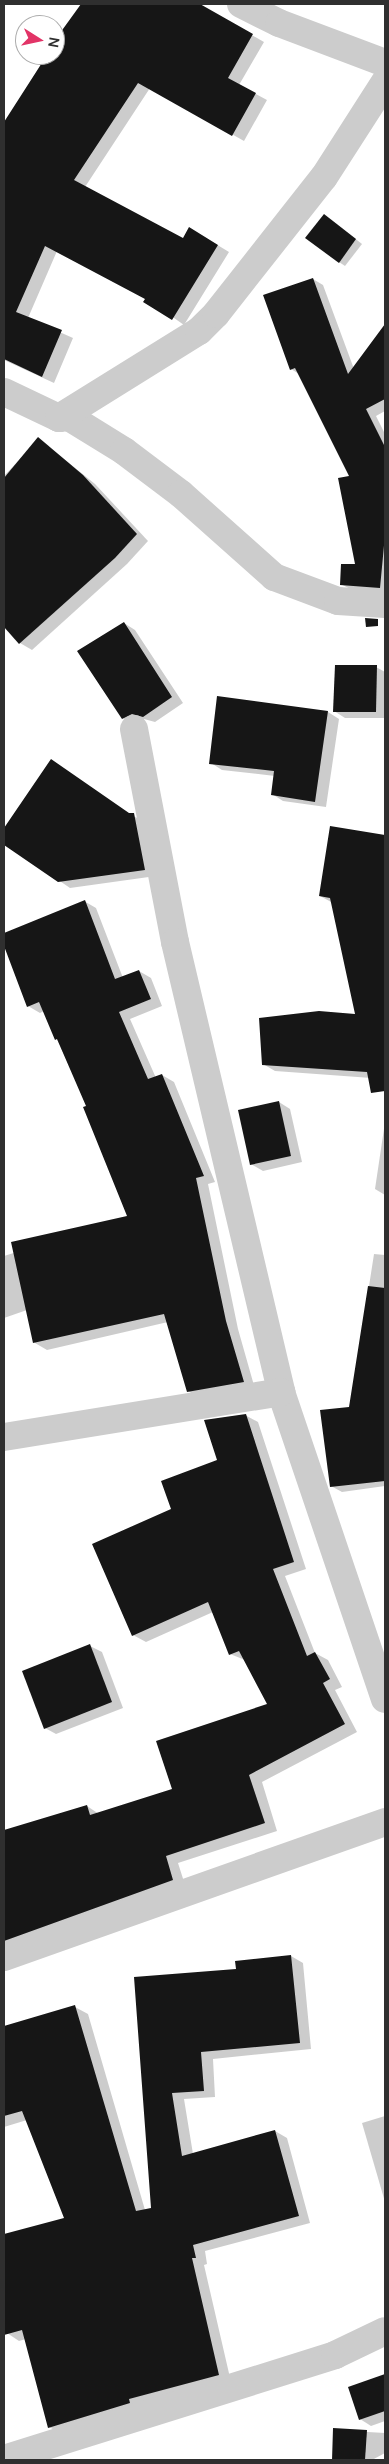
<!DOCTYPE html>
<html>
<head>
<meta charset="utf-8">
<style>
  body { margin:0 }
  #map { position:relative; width:389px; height:2464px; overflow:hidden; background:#fff; font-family:Manrope,sans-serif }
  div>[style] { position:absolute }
  .shadow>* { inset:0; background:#0003 }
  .building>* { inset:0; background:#161616 }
  .street>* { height:28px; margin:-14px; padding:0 14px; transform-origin:14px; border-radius:14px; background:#ccc }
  span { translate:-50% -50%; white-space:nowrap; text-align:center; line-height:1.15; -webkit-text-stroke:5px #fff; paint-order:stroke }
  .frame { position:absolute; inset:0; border:5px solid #2f2f2f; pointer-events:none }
  .north { position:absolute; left:15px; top:15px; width:50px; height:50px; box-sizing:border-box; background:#fff; border:1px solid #acacac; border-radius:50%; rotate:100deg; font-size:14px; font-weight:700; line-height:20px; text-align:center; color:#2f2f2f }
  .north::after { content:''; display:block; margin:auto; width:18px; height:22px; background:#e23467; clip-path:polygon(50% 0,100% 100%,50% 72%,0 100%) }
</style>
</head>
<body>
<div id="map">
  <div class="shadow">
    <i style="clip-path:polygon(82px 4px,197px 4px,264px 42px,239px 85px,267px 100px,244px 141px,150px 88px,85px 187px,183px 239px,201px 235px,229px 252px,184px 325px,147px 299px,57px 251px,28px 318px,73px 338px,54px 383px,4px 360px,4px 124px,47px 55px,55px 55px,55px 42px)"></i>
    <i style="clip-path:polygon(330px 219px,362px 244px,345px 266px,339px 262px)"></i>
    <i style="clip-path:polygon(313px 279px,323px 285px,354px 369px,373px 363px,385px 388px,385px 411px,376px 416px,385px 434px,385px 593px,352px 590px,341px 584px,356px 566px,351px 477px,299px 374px,291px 369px)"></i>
    <i style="clip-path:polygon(39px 439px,95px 484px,148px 541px,127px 564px,32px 650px,20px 643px,4px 625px,4px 476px)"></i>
    <i style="clip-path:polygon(124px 623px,135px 630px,183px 703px,155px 722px,144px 719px,134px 725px,123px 718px,78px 651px)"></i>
    <i style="clip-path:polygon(376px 667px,385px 672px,385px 718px,345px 718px,334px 711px)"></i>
    <i style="clip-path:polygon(218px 698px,328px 712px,339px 719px,326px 807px,283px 801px,272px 794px,275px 776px,222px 770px,211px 763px)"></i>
    <i style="clip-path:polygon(51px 761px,130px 815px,145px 821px,156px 876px,70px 888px,4px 843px,4px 830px)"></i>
    <i style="clip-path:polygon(331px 828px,385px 836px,385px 1079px,275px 1071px,263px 1064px,356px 1015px,333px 903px,320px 896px)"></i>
    <i style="clip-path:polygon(84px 901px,96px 908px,123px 978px,139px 971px,151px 978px,162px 1006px,130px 1019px,156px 1078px,162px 1075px,174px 1082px,215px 1182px,208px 1184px,238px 1329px,255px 1389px,200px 1398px,188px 1391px,168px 1322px,47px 1350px,35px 1343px,27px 1310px,4px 1318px,4px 1256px,128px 1217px,88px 1107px,44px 1011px,40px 1013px,28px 1006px,4px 942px)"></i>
    <i style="clip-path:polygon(279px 1102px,290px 1109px,302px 1162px,263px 1171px,251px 1164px)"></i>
    <i style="clip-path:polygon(385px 1122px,385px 1195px,375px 1189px)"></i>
    <i style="clip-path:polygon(374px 1254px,385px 1255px,385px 1486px,342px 1492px,331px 1486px,350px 1408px)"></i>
    <i style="clip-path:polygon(245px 1415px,258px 1422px,306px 1569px,285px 1576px,315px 1653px,328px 1660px,342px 1687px,335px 1690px,357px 1732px,262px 1782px,277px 1831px,178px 1863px,186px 1888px,4px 1951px,4px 1832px,87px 1806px,99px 1814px,173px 1790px,269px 1705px,245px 1660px,230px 1654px,213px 1612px,146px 1642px,133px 1635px,172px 1510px,219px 1460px)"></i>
    <i style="clip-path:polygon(90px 1646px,102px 1652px,123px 1708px,56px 1734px,45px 1728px)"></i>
    <i style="clip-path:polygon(291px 1956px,303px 1963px,311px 2049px,213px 2059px,215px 2097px,184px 2099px,193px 2154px,275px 2131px,287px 2138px,310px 2223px,205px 2251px,207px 2264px,204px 2265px,231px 2382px,62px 2434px,49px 2427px,26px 2339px,19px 2341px,7px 2333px,4px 2322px,4px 2235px,66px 2219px,27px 2120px,4px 2127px,4px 2028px,75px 2007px,88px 2014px,145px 2210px,153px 2209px,135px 1978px,237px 1971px)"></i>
    <i style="clip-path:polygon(385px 2116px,385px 2202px,362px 2123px)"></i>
    <i style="clip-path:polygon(385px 2376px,385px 2421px,371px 2426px,360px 2419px,349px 2388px)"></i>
    <i style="clip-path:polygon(334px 2430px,385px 2433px,385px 2453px,372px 2460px,333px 2460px)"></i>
  </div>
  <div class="building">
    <i style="clip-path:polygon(81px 4px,200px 4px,253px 34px,228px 78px,256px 93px,232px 136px,138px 83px,74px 180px,183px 238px,189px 227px,218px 245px,172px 320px,143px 302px,145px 299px,45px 246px,16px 312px,62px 330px,42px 377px,4px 359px,4px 122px,47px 55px,55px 55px,55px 40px)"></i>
    <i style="clip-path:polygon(324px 214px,356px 239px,339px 263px,305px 238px)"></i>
    <i style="clip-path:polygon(313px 278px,348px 374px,385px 324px,385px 399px,366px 409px,385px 447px,385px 535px,380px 588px,340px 585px,341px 564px,355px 564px,338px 478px,349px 476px,295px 368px,290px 370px,263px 295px)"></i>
    <i style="clip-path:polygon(38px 437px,83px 475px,137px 534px,115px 558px,19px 644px,4px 627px,4px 478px)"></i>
    <i style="clip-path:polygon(365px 618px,378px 619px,378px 626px,366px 627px)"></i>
    <i style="clip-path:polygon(124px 622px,172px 697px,143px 717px,132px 714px,122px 719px,77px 651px)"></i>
    <i style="clip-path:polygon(335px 665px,377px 665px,376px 712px,333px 712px)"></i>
    <i style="clip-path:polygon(217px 696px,328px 711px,315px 802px,271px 795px,274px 771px,209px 764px)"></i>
    <i style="clip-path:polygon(51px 759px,129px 813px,134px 813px,145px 870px,58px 882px,4px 845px,4px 828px)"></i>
    <i style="clip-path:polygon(330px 826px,385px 835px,385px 1091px,371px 1093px,367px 1072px,262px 1065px,259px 1018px,319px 1011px,355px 1014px,330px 898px,319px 896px)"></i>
    <i style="clip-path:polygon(85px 900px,115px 979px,139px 970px,151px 999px,119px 1012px,148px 1079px,162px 1074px,204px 1176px,196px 1178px,226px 1321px,244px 1382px,187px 1392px,164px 1314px,33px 1343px,11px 1242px,127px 1216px,83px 1107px,86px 1106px,57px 1039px,55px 1040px,39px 1002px,27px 1007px,4px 946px,4px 933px)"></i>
    <i style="clip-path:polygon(279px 1101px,291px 1156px,250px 1165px,238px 1110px)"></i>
    <i style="clip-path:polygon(368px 1286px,385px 1288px,385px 1481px,330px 1487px,320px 1410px,349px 1407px)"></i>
    <i style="clip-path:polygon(246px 1414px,294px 1562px,273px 1569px,307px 1656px,315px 1652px,330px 1679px,323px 1683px,345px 1724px,249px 1775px,265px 1823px,166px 1856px,173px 1880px,4px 1941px,4px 1830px,87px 1805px,90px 1815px,172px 1789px,156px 1741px,267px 1704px,239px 1651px,229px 1655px,208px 1602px,132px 1636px,92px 1544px,171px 1509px,161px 1481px,217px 1460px,204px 1420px)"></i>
    <i style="clip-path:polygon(90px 1644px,112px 1702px,44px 1729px,22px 1671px)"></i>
    <i style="clip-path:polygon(291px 1955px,300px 2043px,201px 2052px,204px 2091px,172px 2093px,182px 2156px,275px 2130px,299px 2216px,193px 2245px,196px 2258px,192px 2258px,219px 2375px,129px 2399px,130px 2403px,48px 2428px,22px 2330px,4px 2335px,4px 2234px,64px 2218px,22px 2111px,4px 2116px,4px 2026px,75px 2005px,136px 2211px,151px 2208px,134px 1977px,236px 1969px,235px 1961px)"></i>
    <i style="clip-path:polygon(385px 2374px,385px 2411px,359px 2420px,348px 2387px)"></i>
    <i style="clip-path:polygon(333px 2428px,367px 2430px,365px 2460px,332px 2460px)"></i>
  </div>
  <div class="street">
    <i style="left:241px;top:4px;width:42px;rotate:26.6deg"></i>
    <i style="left:279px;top:23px;width:113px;rotate:20.7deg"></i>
    <i style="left:4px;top:392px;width:61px;rotate:25.3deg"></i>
    <i style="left:59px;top:418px;width:10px;rotate:-6deg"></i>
    <i style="left:69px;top:417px;width:65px;rotate:31.7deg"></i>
    <i style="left:124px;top:451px;width:71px;rotate:37deg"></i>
    <i style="left:181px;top:494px;width:125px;rotate:41.7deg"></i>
    <i style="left:274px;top:577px;width:68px;rotate:20.6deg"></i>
    <i style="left:338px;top:601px;width:47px;rotate:3.7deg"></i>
    <i style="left:59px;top:418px;width:165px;rotate:-31.9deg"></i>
    <i style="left:199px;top:331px;width:24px;rotate:-45deg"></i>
    <i style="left:216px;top:314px;width:174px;rotate:-51.8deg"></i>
    <i style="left:324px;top:177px;width:113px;rotate:-57.3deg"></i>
    <i style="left:134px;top:729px;width:217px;rotate:79.1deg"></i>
    <i style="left:175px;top:942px;width:462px;rotate:76.7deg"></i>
    <i style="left:281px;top:1392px;width:324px;rotate:71.3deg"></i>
    <i style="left:4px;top:1437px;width:281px;rotate:-9.2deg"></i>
    <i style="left:4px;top:1957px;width:404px;rotate:-19.5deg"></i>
    <i style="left:4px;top:2459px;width:347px;rotate:-17.4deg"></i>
    <i style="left:335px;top:2355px;width:55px;rotate:-25.6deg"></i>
  </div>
  <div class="frame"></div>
  <div class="north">N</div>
</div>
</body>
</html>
